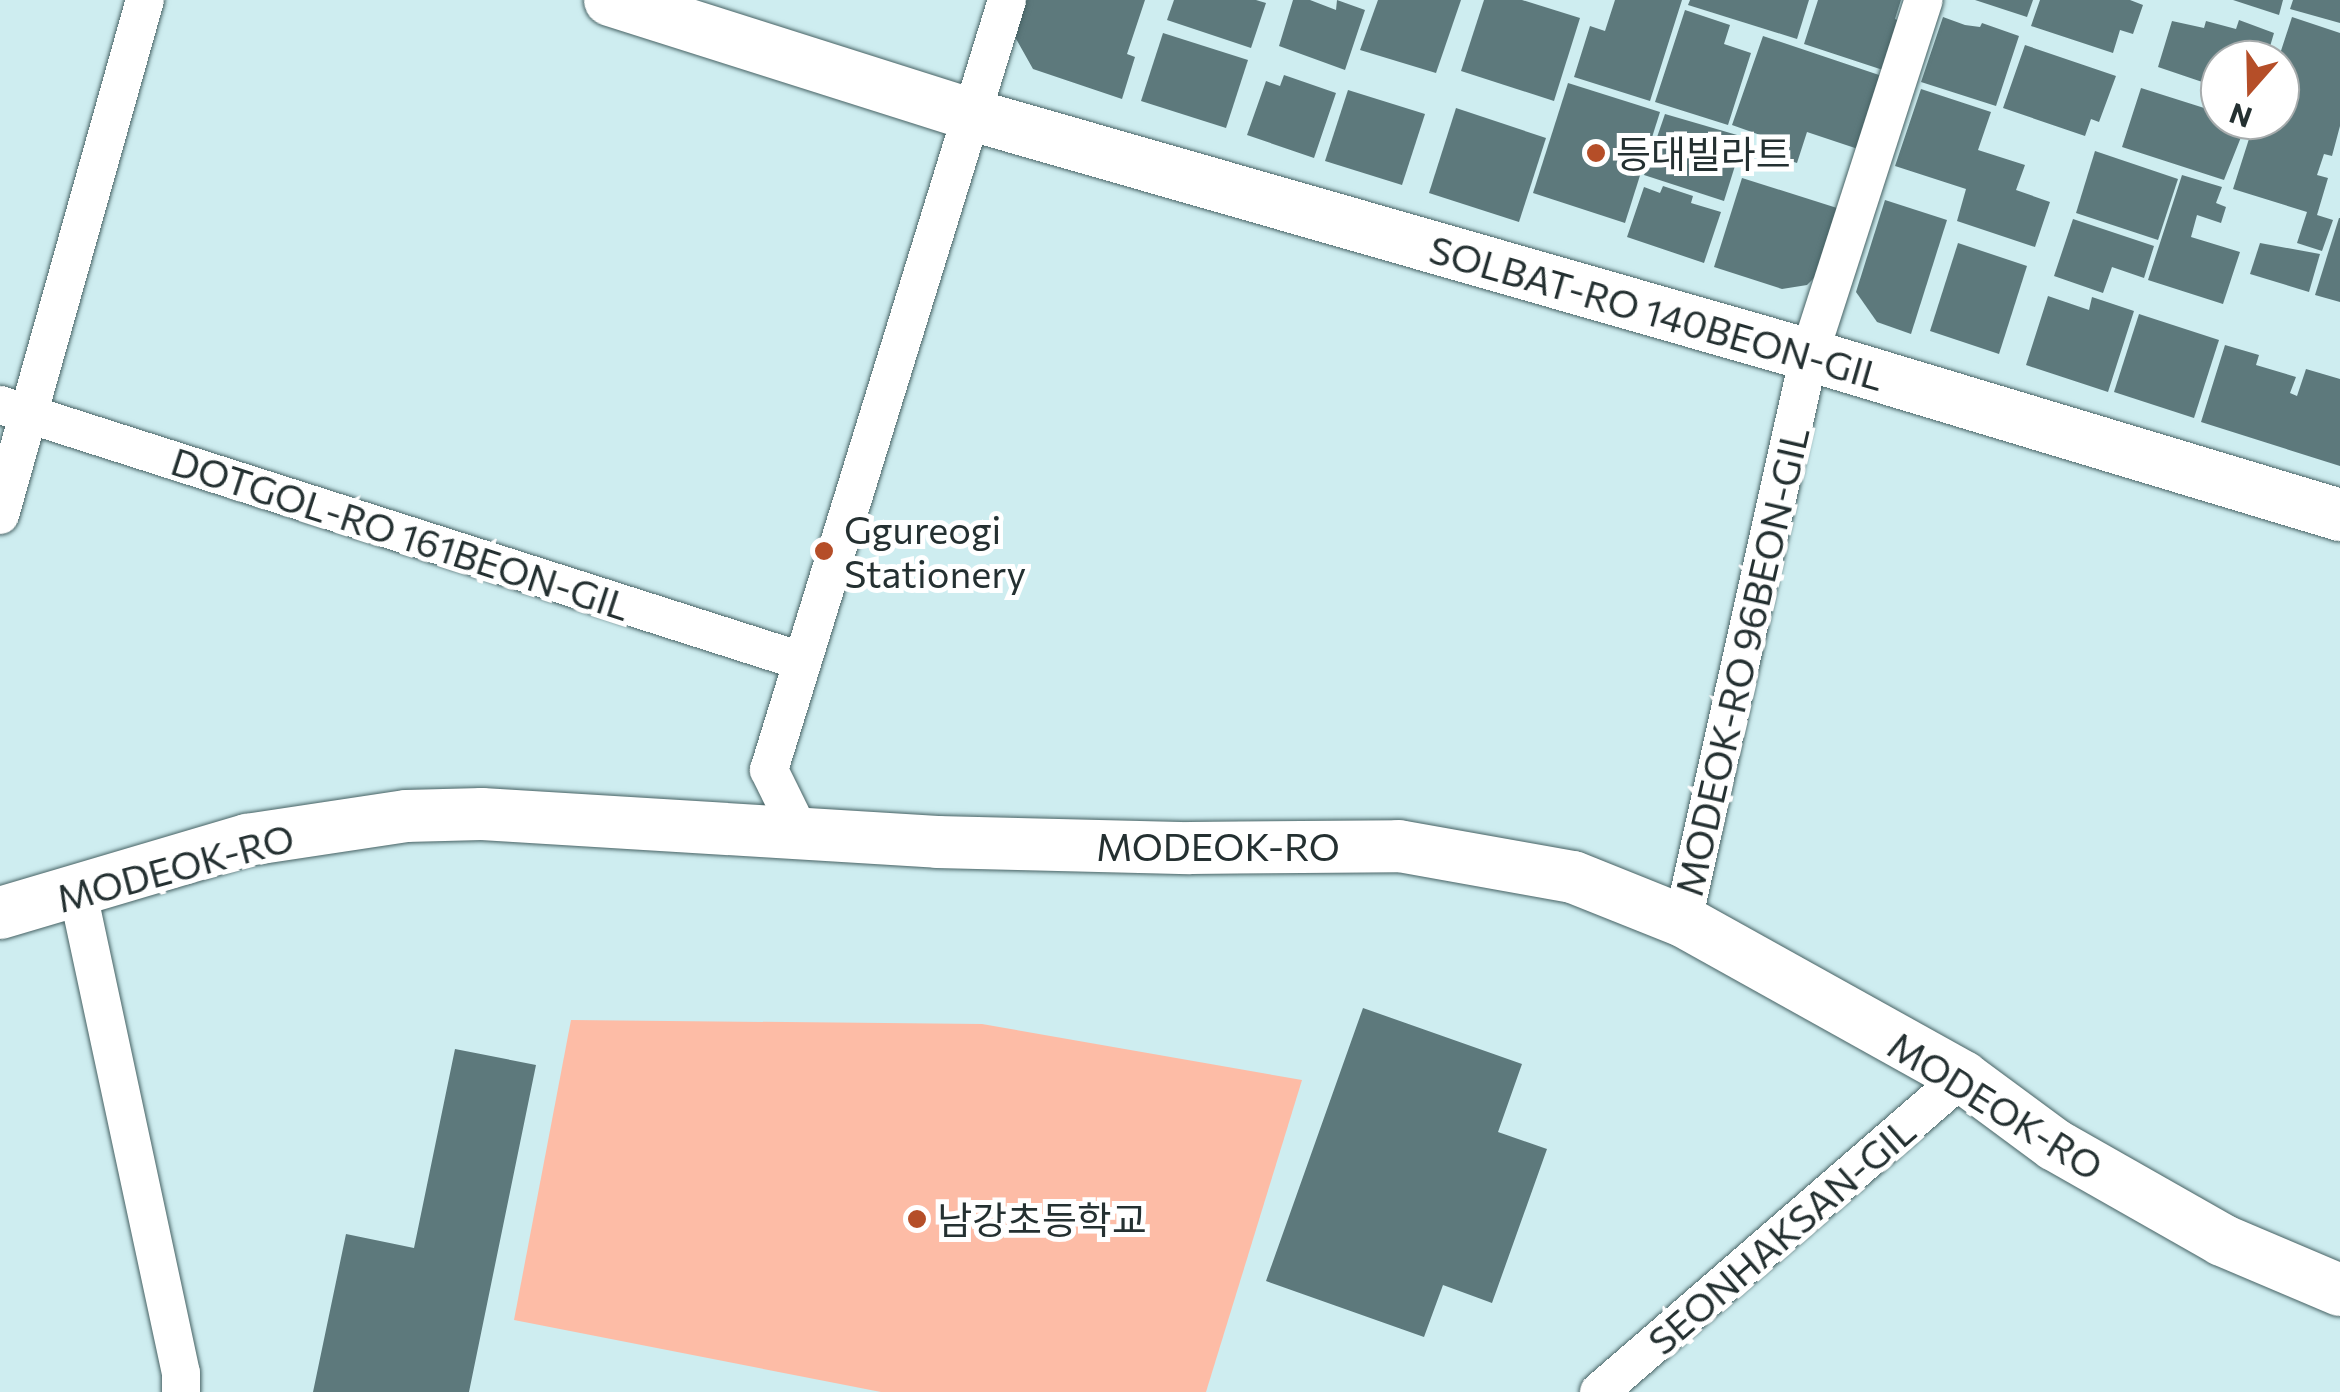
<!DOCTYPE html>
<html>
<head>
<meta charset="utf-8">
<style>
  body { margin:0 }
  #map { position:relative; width:2340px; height:1392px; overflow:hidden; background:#ceedf0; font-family:Commissioner,"Noto Sans KR",sans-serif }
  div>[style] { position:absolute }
  .green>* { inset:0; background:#fdbca6 }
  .building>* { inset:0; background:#5d797c }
  .roads { filter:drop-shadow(0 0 2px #476264) drop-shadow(0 0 2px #476264) }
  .street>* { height:38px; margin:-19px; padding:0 19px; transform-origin:19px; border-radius:19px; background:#fff }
  .secondary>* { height:52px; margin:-26px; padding:0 26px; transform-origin:26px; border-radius:26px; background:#fff }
  .dots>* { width:28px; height:28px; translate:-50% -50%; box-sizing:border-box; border:5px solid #fff; border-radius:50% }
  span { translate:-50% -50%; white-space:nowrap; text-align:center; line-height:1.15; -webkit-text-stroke:10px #fff; paint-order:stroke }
  .poi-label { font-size:38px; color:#243031 }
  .left { translate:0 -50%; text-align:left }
  .street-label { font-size:38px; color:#243031 }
  .north { position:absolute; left:2200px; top:40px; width:100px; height:100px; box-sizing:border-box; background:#fff; border:2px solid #a7acad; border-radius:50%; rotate:200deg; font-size:28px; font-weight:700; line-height:40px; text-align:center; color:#243031 }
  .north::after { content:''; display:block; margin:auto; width:35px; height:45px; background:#b54e28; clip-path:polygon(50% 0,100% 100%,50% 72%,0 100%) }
</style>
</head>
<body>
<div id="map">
  <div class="green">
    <i style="clip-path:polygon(571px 1020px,982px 1024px,1302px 1080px,1206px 1392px,881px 1392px,514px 1320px)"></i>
  </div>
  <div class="building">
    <i style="clip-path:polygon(1021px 0,1145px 0,1127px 54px,1135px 57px,1122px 99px,1033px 69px,1011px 30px)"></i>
    <i style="clip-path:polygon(1174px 0,1256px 0,1266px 3px,1251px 48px,1167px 20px)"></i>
    <i style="clip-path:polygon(1293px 0,1310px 0,1336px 10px,1337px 0,1365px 10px,1345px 70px,1279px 46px)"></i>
    <i style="clip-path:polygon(1378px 0,1461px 0,1436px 73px,1360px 50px)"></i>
    <i style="clip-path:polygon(1484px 0,1522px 0,1580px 18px,1554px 101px,1461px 71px)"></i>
    <i style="clip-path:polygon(1615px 0,1682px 0,1650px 101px,1574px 77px,1590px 26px,1605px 31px)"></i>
    <i style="clip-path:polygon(1690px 0,1809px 0,1797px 39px,1688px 5px)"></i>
    <i style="clip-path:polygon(1818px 0,1901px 0,1895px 19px,1903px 22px,1886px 71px,1804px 44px)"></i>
    <i style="clip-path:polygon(1975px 0,2033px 0,2027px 17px)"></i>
    <i style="clip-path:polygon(2040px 0,2130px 0,2143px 5px,2133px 34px,2120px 30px,2113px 53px,2031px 26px)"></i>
    <i style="clip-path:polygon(2233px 0,2283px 0,2279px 15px)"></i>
    <i style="clip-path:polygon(2293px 0,2340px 0,2340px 23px,2290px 9px)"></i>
    <i style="clip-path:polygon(1685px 10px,1730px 25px,1724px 44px,1751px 53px,1728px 125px,1655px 102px)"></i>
    <i style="clip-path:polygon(1943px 17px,1965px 25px,1980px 27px,1982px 23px,2019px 36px,1996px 106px,1921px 82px)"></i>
    <i style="clip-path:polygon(2292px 17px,2340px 33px,2340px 126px,2332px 156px,2324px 154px,2317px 175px,2328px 178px,2317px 215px,2333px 220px,2322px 251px,2297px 243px,2307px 212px,2233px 189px,2255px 120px,2280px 120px,2278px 60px)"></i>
    <i style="clip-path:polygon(2239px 20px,2274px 33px,2266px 60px,2220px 60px,2220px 88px,2158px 67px,2172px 21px,2204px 28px,2206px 21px,2236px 29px)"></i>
    <i style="clip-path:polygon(1163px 33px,1248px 60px,1226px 128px,1141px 101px)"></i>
    <i style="clip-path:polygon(1763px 36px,1885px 77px,1861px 150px,1807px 132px,1797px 163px,1758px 150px,1763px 136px,1732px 125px)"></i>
    <i style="clip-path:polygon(2025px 45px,2116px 76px,2099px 122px,2091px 119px,2085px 136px,2003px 108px)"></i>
    <i style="clip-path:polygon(1284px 75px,1336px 93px,1314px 158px,1247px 135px,1266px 81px,1280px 86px)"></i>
    <i style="clip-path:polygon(1568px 83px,1660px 112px,1625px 223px,1533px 193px)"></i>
    <i style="clip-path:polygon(2141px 88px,2220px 113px,2220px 120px,2247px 122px,2224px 180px,2122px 147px)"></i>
    <i style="clip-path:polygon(1921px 89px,1991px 112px,1978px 150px,2025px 165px,2016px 190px,2050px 202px,2035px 247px,1957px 221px,1966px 189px,1895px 166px)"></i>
    <i style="clip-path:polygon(1348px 90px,1425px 114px,1402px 185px,1325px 161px)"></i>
    <i style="clip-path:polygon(1456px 108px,1546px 138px,1519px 222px,1429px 193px)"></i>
    <i style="clip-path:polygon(1665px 114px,1744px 137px,1724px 201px,1644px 175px)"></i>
    <i style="clip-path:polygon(2095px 151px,2178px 179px,2158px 240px,2076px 213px)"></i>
    <i style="clip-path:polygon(2182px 175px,2222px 187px,2216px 203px,2226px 207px,2221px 223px,2197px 215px,2191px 237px,2240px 252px,2223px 304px,2148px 280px)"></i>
    <i style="clip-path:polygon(1742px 178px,1837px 208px,1816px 276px,1807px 285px,1782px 289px,1714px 267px)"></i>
    <i style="clip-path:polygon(1663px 186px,1693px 196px,1691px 203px,1721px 212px,1704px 263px,1627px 237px,1644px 187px,1660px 193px)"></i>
    <i style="clip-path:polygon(1885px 200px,1947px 220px,1911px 334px,1877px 322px,1856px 292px)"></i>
    <i style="clip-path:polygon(2339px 218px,2340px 218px,2340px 302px,2315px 295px)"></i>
    <i style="clip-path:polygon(2073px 219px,2154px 246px,2144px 278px,2112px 267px,2103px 293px,2054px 276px)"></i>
    <i style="clip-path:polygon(1958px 243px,2027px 266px,1999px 354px,1930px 331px)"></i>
    <i style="clip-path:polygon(2260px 243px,2320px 254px,2309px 292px,2250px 274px)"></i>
    <i style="clip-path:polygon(2048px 296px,2089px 310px,2092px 297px,2134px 311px,2108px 392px,2026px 365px)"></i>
    <i style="clip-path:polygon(2139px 314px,2219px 340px,2194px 418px,2114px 392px)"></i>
    <i style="clip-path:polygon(2225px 345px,2259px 355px,2256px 365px,2296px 377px,2290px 393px,2297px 396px,2306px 369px,2340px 379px,2340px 466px,2201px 422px)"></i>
    <i style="clip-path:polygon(1363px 1008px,1522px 1064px,1498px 1132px,1547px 1149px,1492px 1303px,1443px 1285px,1424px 1337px,1266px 1281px)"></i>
    <i style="clip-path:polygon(455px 1049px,536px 1065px,469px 1392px,313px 1392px,346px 1234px,414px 1248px)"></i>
  </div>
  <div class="roads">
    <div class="street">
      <i style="left:0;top:405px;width:841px;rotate:17.72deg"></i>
      <i style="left:0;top:515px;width:535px;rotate:-74.28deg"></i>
      <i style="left:799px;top:831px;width:68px;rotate:-116.2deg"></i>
      <i style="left:769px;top:770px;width:806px;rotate:-72.82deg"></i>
      <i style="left:78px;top:893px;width:491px;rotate:77.9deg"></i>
      <i style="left:181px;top:1373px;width:19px;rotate:90deg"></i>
      <i style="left:1683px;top:921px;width:580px;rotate:-77.45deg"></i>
      <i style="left:1809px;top:355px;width:373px;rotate:-72.1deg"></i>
      <i style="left:1599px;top:1392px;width:481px;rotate:-40.9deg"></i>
    </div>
    <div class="secondary">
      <i style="left:610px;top:0;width:380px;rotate:17.6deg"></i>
      <i style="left:972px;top:115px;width:871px;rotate:16deg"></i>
      <i style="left:1809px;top:355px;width:555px;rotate:16.77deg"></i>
      <i style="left:0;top:913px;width:258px;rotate:-16.5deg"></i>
      <i style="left:247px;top:840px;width:161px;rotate:-8.6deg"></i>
      <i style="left:406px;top:816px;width:76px;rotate:-1.5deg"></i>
      <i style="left:482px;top:814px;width:456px;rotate:3.5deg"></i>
      <i style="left:937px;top:842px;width:253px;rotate:1.4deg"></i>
      <i style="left:1190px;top:848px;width:209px;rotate:-0.5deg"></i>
      <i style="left:1399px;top:846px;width:177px;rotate:10.1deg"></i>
      <i style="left:1573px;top:877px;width:118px;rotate:21.8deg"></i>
      <i style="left:1683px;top:921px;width:321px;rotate:29.1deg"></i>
      <i style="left:1963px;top:1077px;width:114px;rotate:36.5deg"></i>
      <i style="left:2055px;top:1145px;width:192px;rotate:29.6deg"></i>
      <i style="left:2222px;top:1240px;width:128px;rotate:23deg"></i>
    </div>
  </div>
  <div class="dots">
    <i style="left:1596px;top:153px;background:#b54e28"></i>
    <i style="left:824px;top:551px;background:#b54e28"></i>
    <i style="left:917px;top:1219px;background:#b54e28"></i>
  </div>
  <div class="poi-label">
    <span class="left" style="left:1616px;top:153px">등대빌라트</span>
    <span class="left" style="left:844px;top:551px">Ggureogi<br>Stationery</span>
    <span class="left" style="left:937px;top:1219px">남강초등학교</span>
  </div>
  <div class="street-label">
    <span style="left:1657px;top:312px;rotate:16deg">SOLBAT-RO 140BEON-GIL</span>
    <span style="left:401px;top:533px;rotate:18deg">DOTGOL-RO 161BEON-GIL</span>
    <span style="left:1741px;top:661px;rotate:-77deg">MODEOK-RO 96BEON-GIL</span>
    <span style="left:1218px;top:846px">MODEOK-RO</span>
    <span style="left:175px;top:867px;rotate:-15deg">MODEOK-RO</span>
    <span style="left:1996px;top:1105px;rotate:32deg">MODEOK-RO</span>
    <span style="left:1781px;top:1235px;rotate:-41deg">SEONHAKSAN-GIL</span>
  </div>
  <div class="north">N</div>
</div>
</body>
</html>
